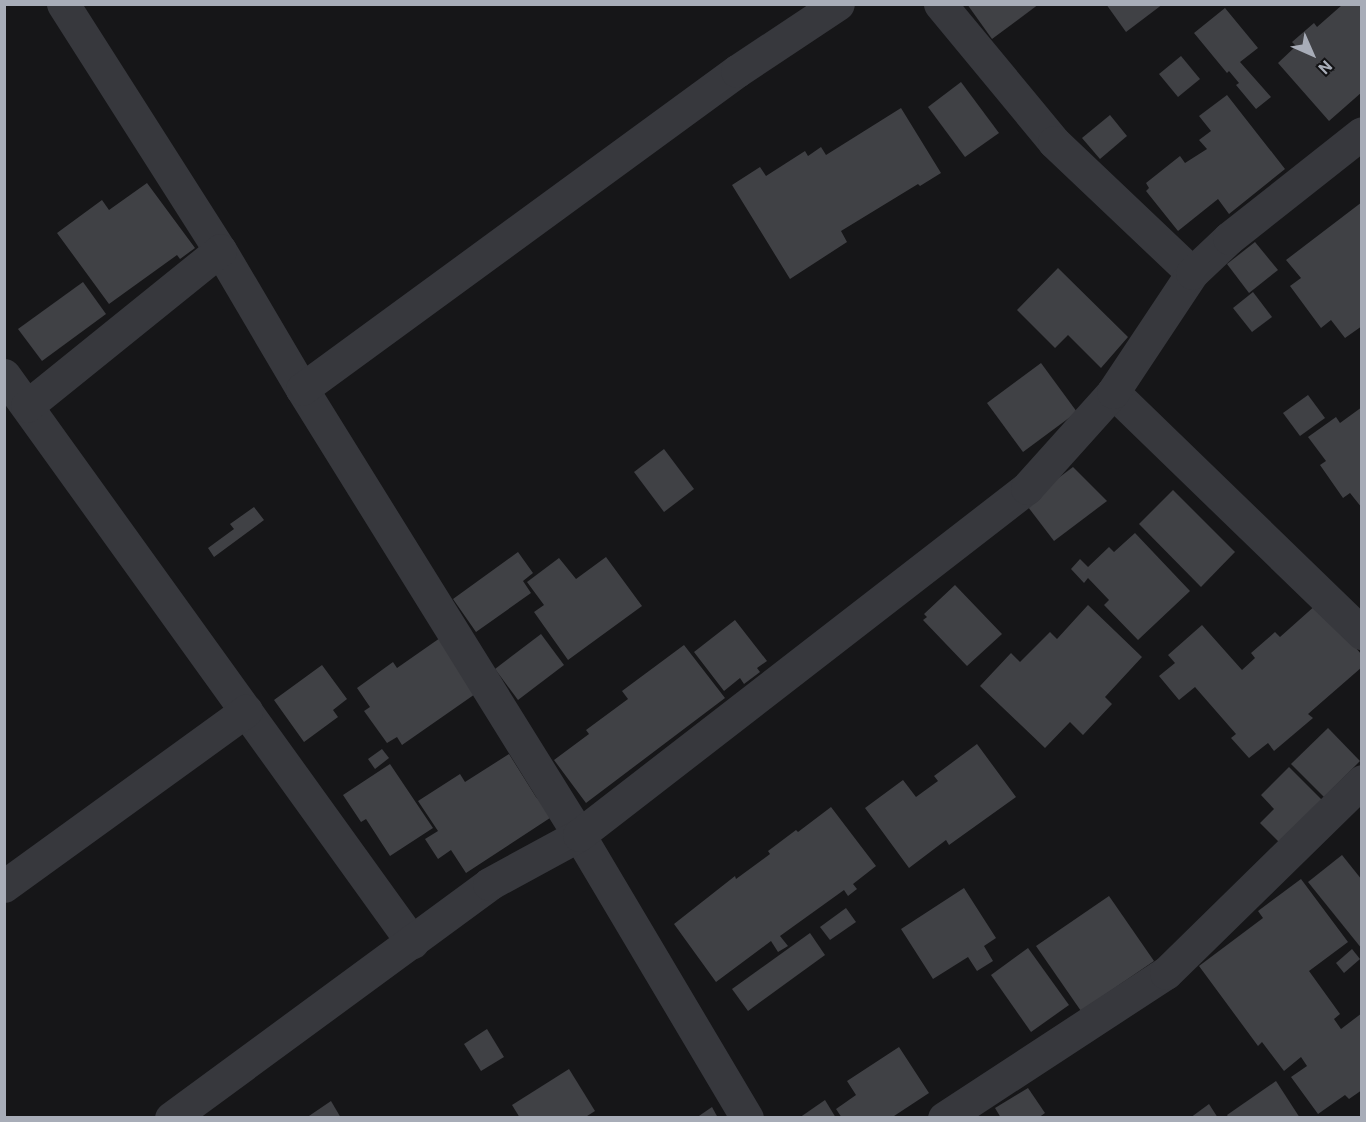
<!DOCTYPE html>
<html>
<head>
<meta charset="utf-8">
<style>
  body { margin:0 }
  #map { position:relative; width:1366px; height:1122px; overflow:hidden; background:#161618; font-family:Roboto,sans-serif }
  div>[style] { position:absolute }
  .building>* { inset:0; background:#404145 }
  .minor>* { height:33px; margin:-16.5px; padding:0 16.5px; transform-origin:16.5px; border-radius:16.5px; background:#37383d }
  span { translate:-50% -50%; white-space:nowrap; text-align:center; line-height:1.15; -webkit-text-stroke:4.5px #111113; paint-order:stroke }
  .frame { position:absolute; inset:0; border:6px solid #a8adb8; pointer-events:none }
  .north { position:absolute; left:1282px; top:24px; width:60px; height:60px; -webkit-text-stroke:4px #111113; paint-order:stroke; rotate:135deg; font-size:16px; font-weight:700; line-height:24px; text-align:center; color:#a8adb8 }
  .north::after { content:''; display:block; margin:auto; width:21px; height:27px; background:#a8adb8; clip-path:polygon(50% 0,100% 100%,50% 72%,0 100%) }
</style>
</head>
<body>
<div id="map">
  <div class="building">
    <i style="clip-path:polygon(967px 4px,1039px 4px,992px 39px)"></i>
    <i style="clip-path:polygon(1106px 4px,1163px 4px,1126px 32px)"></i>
    <i style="clip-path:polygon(1342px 5px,1362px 5px,1362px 92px,1329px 121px,1278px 63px,1296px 46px,1292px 42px,1314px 23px,1317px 27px)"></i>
    <i style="clip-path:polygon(1225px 8px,1258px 48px,1240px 62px,1271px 97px,1256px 109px,1236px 85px,1239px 83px,1229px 71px,1227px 73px,1194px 33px)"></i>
    <i style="clip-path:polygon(1181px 56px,1200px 79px,1178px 97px,1159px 74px)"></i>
    <i style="clip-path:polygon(961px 82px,999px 133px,965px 157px,928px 107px)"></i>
    <i style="clip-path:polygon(1227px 95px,1285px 169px,1229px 214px,1218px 199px,1178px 231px,1146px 191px,1149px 188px,1146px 183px,1180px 156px,1185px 163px,1207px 149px,1199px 140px,1211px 131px,1199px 116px)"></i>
    <i style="clip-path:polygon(901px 108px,941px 173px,920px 186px,918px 184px,841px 231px,847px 242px,790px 279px,732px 185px,760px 167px,766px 176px,805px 151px,808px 156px,821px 147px,826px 155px)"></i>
    <i style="clip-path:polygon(1110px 115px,1127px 136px,1100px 159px,1082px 138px)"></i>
    <i style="clip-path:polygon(147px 183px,195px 248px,180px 259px,177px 255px,109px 304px,57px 233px,102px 200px,109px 210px)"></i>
    <i style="clip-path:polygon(1362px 202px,1362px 326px,1345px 338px,1331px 320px,1321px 328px,1290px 286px,1301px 278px,1286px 260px)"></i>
    <i style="clip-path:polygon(1255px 242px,1278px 270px,1249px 293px,1227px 264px)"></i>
    <i style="clip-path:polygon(1058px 268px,1128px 337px,1101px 368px,1068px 335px,1055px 348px,1017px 310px)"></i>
    <i style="clip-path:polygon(83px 282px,106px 314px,42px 361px,18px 329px)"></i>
    <i style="clip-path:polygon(1253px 292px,1272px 317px,1252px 332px,1233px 308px)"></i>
    <i style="clip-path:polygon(1041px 363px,1077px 412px,1023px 452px,987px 403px)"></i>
    <i style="clip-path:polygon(1308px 395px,1325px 418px,1300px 436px,1283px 413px)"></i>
    <i style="clip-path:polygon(1362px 407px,1362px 508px,1350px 493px,1343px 498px,1320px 465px,1326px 461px,1308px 437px,1336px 417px,1340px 423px)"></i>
    <i style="clip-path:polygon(664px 449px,694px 489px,664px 512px,634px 472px)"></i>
    <i style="clip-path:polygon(1073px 467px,1107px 501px,1054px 541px,1025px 503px)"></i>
    <i style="clip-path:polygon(1173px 490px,1235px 552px,1201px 587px,1139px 524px)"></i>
    <i style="clip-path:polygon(254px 507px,264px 520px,214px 557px,208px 548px,234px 529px,230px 524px)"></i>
    <i style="clip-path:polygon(1135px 533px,1190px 591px,1138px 640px,1104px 605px,1109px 600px,1088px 578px,1084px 583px,1071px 569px,1080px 559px,1088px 567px,1109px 547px,1114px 552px)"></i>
    <i style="clip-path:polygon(518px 552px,533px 573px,523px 581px,531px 593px,476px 632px,453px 599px)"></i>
    <i style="clip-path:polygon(606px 557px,642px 606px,568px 660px,534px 612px,544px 605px,527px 582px,559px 558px,576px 579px)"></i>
    <i style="clip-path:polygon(955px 585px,1002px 634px,967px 666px,923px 620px,927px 617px,924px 614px)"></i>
    <i style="clip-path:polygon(1317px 604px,1362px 655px,1362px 667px,1308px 714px,1313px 718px,1274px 751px,1268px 743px,1249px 758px,1231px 738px,1236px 734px,1195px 687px,1179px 700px,1159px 676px,1175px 663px,1168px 655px,1202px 625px,1242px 670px,1255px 658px,1251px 653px,1275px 632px,1280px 637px)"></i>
    <i style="clip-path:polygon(1088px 605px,1142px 657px,1105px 697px,1112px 704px,1083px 735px,1070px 722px,1045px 748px,980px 686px,1011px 653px,1020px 662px,1050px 632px,1057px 639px)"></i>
    <i style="clip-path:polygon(735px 620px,767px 661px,757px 668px,760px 672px,744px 684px,740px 678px,724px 691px,694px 652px)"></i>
    <i style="clip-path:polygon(541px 634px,564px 665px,518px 700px,495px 669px)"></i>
    <i style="clip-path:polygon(440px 638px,478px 692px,402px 745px,397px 737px,387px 743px,364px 711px,370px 707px,357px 688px,393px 662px,397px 668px)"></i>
    <i style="clip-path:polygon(684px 645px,725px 698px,586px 803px,554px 760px,589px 734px,586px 730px,628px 699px,622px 691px)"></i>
    <i style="clip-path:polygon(322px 665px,347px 699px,333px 710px,338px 717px,304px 742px,274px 700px)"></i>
    <i style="clip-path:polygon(1328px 728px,1360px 761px,1324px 797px,1291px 764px)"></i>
    <i style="clip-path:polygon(977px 744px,1016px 797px,949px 845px,946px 840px,909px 868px,865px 808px,903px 780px,916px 797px,938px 781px,934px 776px)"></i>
    <i style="clip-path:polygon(382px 749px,389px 758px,375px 769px,368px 759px)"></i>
    <i style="clip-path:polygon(509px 754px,536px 797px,553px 816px,466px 873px,451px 850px,438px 859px,425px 839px,438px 831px,418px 801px,460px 774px,465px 782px)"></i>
    <i style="clip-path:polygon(390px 764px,433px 828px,390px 856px,366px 819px,361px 822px,343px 795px)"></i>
    <i style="clip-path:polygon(1289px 767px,1323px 801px,1280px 843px,1260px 823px,1274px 809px,1261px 795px)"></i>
    <i style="clip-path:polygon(831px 807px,876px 866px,853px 884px,857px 889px,848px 896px,844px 890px,780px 936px,788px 946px,778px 952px,771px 941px,716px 982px,674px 924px,735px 876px,736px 879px,770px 854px,768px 851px,796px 830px,798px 832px)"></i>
    <i style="clip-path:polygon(1342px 855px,1362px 880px,1362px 949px,1308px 882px)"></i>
    <i style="clip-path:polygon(1301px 879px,1348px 942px,1309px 971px,1340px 1014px,1334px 1019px,1341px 1029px,1362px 1013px,1362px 1090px,1349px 1099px,1345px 1095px,1318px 1114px,1291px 1077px,1307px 1066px,1301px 1057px,1284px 1071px,1262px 1042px,1258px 1046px,1199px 966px,1263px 918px,1258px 911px)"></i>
    <i style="clip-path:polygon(964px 888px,996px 938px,984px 946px,993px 961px,977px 971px,968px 957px,933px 979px,901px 929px)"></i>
    <i style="clip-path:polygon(1109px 896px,1154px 961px,1081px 1011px,1036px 946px)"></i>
    <i style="clip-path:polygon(846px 908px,856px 922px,830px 940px,820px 927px)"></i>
    <i style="clip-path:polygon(810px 933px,825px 955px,748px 1011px,732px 989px)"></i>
    <i style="clip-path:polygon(1028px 948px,1069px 1005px,1031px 1032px,991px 975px)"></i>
    <i style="clip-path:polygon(1352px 949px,1360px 959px,1344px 973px,1336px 963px)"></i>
    <i style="clip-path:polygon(487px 1029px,504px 1057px,481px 1071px,464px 1044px)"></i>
    <i style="clip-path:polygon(899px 1047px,929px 1093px,891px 1118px,842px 1118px,836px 1109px,856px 1095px,847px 1081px)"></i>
    <i style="clip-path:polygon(569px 1069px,595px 1111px,584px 1118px,520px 1118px,512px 1105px)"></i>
    <i style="clip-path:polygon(1276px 1081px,1300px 1118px,1229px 1118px,1227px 1115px)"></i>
    <i style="clip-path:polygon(1028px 1088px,1045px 1113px,1038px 1118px,1001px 1118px,995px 1108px)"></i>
    <i style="clip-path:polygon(825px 1100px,836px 1118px,799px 1118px)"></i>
    <i style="clip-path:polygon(331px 1101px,341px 1118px,306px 1118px)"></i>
    <i style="clip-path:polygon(1209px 1104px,1218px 1118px,1190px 1118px)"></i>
    <i style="clip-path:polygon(712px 1107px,718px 1118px,696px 1118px)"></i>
  </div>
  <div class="minor">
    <i style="left:63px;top:4px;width:292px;rotate:57.5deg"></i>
    <i style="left:220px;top:250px;width:161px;rotate:59.5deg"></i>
    <i style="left:302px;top:389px;width:525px;rotate:58.16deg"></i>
    <i style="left:579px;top:835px;width:329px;rotate:59.3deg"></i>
    <i style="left:940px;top:4px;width:179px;rotate:50.4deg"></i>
    <i style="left:1054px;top:142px;width:190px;rotate:43.5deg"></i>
    <i style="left:4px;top:375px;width:699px;rotate:54.26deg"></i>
    <i style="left:302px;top:389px;width:539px;rotate:-36.17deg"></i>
    <i style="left:737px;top:71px;width:121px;rotate:-33.6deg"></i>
    <i style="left:1113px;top:392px;width:347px;rotate:44.1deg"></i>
    <i style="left:27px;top:406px;width:248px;rotate:-38.9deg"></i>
    <i style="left:4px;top:886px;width:299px;rotate:-35.9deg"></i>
    <i style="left:171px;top:1118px;width:395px;rotate:-36.3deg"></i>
    <i style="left:489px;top:884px;width:102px;rotate:-28.6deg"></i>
    <i style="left:579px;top:835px;width:567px;rotate:-37.76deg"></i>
    <i style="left:1027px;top:488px;width:129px;rotate:-48.1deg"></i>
    <i style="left:1113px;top:392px;width:143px;rotate:-56.4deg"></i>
    <i style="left:1192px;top:273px;width:51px;rotate:-43.4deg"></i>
    <i style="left:1229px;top:238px;width:169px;rotate:-38.3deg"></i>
    <i style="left:944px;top:1118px;width:265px;rotate:-33.2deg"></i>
    <i style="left:1166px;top:973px;width:274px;rotate:-44.4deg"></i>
  </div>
  <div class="frame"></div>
  <div class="north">N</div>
</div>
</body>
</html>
